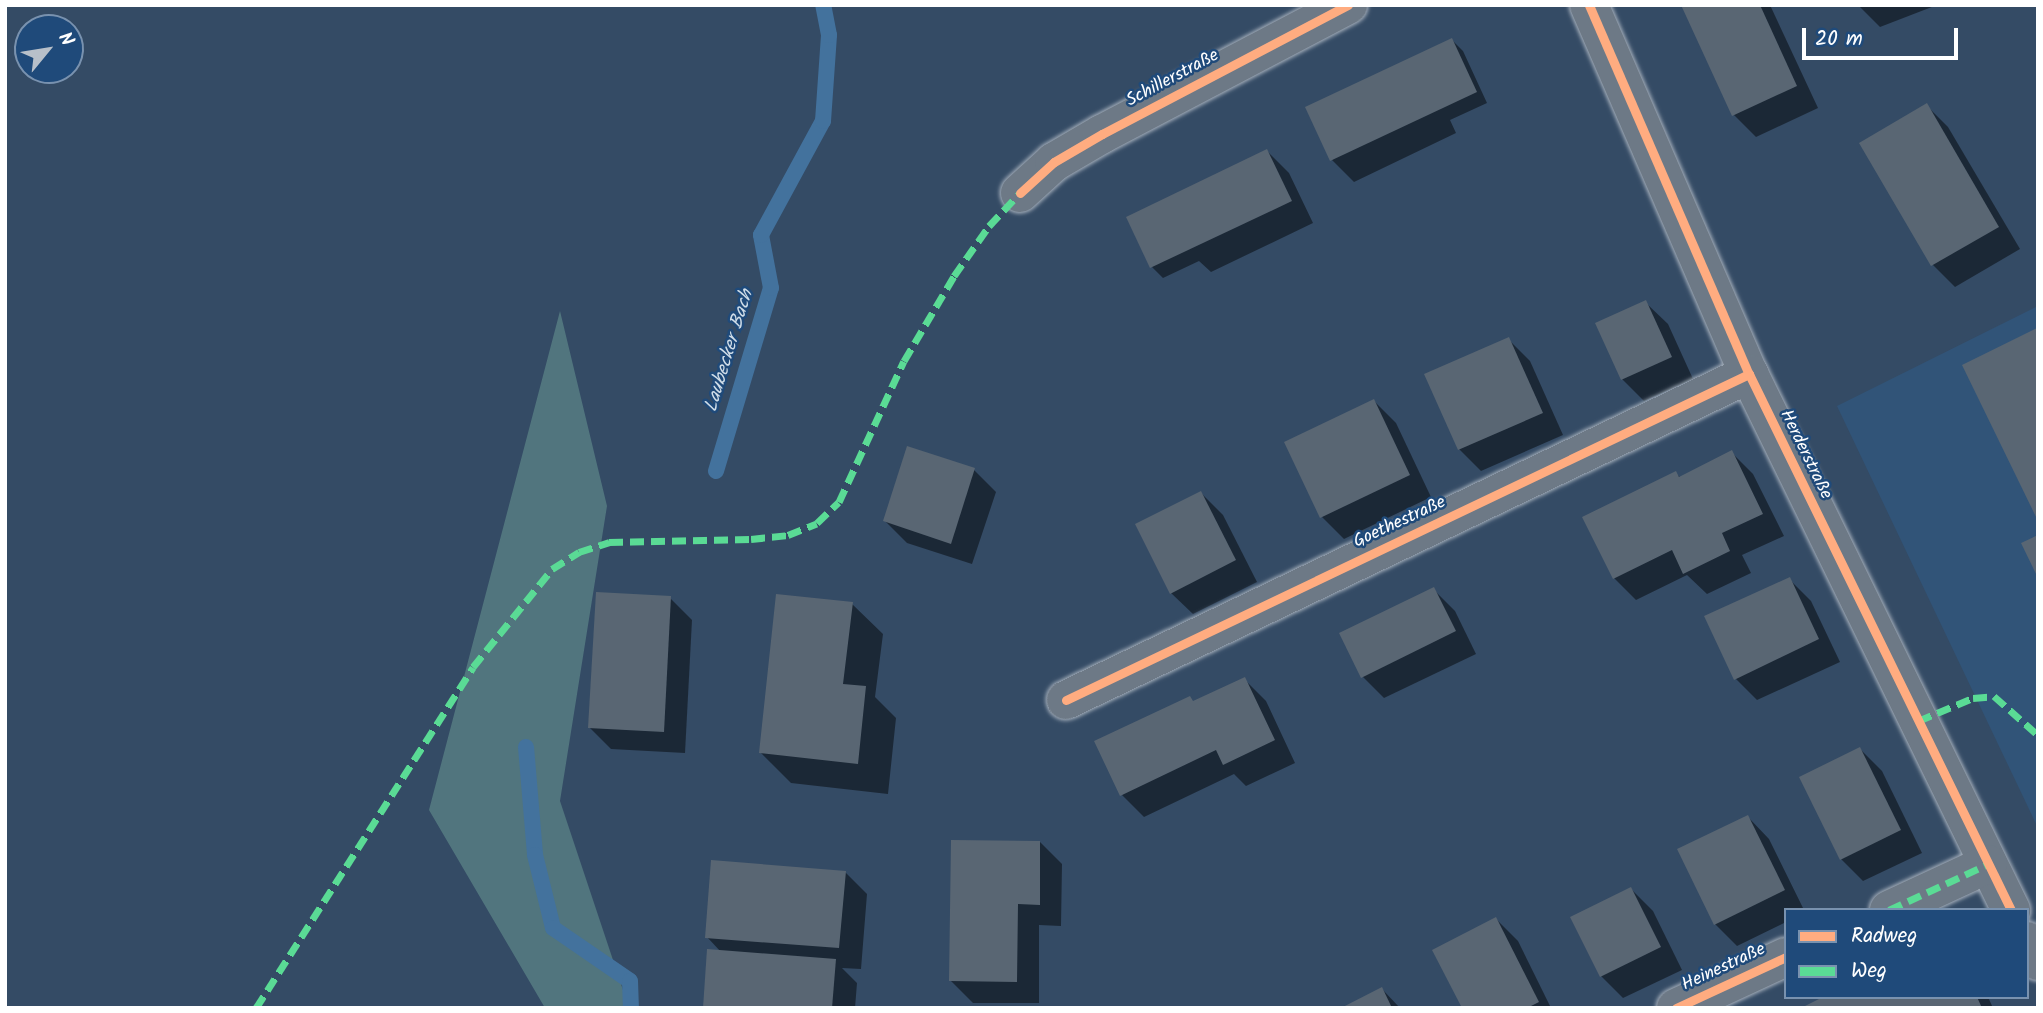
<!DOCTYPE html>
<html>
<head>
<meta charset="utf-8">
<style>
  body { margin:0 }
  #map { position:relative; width:2043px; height:1013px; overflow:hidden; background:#344b65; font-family:Kalam,sans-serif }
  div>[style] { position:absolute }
  .built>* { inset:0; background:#315478 }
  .green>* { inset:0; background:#51757e }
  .shadow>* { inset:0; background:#0007 }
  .stream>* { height:16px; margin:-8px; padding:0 8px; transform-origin:8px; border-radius:8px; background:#43729d }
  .building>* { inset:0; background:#596673 }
  .roads { filter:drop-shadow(0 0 2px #a4aeba) drop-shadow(0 0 2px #a4aeba) }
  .street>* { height:38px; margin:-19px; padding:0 19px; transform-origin:19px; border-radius:19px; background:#6d7986 }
  .quiet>* { height:7px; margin-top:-3.5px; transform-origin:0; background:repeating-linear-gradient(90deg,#5adb95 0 14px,transparent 0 21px) }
  .cycleway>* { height:9px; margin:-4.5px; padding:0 4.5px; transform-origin:4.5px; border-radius:4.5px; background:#ffac80 }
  span { translate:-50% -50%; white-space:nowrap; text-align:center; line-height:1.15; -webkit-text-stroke:5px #1f4a7a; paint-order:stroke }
  .street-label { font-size:18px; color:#fff }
  .water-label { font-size:19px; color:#d0dde8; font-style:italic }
  .frame { position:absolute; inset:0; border:7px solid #fff; pointer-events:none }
  .legend { position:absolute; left:1784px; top:908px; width:245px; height:91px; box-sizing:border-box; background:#1f4a7a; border:2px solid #7992af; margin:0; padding:9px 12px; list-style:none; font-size:21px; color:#fff }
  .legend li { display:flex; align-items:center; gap:14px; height:35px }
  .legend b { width:35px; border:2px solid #7992af }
  .north { position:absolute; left:14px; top:14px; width:70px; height:70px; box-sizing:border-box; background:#1f4a7a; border:2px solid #7992af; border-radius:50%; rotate:60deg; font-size:19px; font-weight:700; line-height:28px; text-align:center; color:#fff }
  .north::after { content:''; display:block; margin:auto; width:24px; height:32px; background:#b8c0c9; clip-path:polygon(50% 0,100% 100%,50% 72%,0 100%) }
  .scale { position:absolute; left:1802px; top:28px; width:156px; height:32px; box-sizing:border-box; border:4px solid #fff; border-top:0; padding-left:9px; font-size:21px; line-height:24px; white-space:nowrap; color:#fff; -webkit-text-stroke:5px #1f4a7a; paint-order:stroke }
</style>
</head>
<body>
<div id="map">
  <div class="built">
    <i style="clip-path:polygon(2038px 306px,2038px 828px,1837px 406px)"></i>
  </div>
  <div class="green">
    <i style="clip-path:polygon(560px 311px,607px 506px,560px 801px,629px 1008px,545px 1008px,429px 810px)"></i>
  </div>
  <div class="shadow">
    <i style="clip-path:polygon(1683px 5px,1770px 5px,1818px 108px,1756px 137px,1734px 115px)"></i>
    <i style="clip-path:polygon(1858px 5px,1937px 5px,1880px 27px)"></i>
    <i style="clip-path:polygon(1452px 40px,1463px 51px,1487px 103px,1450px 120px,1456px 133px,1354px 182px,1332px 160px)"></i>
    <i style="clip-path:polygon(1926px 105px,1948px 127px,2020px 249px,1955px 287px,1933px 265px,1861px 143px)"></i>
    <i style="clip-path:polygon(1267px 151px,1289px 173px,1313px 223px,1211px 272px,1199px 261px,1163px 278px,1152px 267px,1128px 217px)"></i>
    <i style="clip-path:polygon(1646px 303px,1668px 324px,1693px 379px,1644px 401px,1622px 379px)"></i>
    <i style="clip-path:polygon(1508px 339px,1530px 361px,1563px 435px,1481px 471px,1459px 449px)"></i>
    <i style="clip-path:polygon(1374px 401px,1396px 423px,1431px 497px,1344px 539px,1322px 517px)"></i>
    <i style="clip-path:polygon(1731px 452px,1753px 474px,1784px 536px,1742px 555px,1751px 573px,1707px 594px,1687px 575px,1636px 600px,1614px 578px,1675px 473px,1681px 478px)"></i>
    <i style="clip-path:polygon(974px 470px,996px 492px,972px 564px,907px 543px,885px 521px)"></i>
    <i style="clip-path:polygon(1201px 493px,1223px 515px,1257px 582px,1193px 614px,1171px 593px)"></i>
    <i style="clip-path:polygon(1789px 579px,1811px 601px,1840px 662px,1757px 700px,1735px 678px)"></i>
    <i style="clip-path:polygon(1433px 589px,1455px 611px,1476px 654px,1384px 698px,1362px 676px)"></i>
    <i style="clip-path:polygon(670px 598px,692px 620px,685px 753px,611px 749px,589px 727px)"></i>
    <i style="clip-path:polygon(852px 604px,883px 634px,875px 697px,896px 718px,888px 794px,791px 783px,760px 752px)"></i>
    <i style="clip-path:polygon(1244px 679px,1266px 701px,1295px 763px,1246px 786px,1234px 774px,1144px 817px,1122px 795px,1194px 702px)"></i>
    <i style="clip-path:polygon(1860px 749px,1882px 771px,1922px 853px,1863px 881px,1841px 859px)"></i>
    <i style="clip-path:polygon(1748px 817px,1769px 839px,1804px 910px,1786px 910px,1786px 922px,1737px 946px,1715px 924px)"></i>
    <i style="clip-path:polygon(1040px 842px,1062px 864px,1061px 926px,1039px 925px,1039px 1003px,973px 1003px,951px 981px)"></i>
    <i style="clip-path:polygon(845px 872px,867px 894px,861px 969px,842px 968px,857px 983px,855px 1008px,704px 1008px,721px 952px,707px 937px)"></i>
    <i style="clip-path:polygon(1631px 889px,1653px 911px,1682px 970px,1623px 998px,1601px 976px)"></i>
    <i style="clip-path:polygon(1496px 919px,1518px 941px,1551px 1008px,1464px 1008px)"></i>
    <i style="clip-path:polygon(1382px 989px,1400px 1008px,1345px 1008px)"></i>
    <i style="clip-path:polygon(1827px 997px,1988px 997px,1993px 1008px,1805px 1008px)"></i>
  </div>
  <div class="stream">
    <i style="left:716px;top:471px;width:191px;rotate:-73.3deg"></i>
    <i style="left:771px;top:288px;width:54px;rotate:-100.7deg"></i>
    <i style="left:761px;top:235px;width:130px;rotate:-61.5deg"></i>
    <i style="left:823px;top:121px;width:86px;rotate:-86deg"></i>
    <i style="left:829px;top:35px;width:31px;rotate:-101deg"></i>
    <i style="left:526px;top:747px;width:108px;rotate:85.2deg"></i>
    <i style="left:535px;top:855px;width:75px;rotate:76.1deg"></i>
    <i style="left:553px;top:928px;width:93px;rotate:34.5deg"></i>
    <i style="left:630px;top:981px;width:27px;rotate:88deg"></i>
  </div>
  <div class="building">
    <i style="clip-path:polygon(1681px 5px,1760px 5px,1797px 86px,1732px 116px)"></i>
    <i style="clip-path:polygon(1452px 38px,1477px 92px,1330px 161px,1305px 107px)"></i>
    <i style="clip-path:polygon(1927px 103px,1999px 227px,1931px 266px,1859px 143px)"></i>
    <i style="clip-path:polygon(1267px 149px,1292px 201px,1150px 268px,1126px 217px)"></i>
    <i style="clip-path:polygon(1646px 300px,1672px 357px,1621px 380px,1595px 323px)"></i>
    <i style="clip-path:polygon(2037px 328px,2038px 330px,2038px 521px,1962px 365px)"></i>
    <i style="clip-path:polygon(1509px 337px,1543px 413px,1458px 450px,1424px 374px)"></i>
    <i style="clip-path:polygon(1374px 399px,1410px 475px,1320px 518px,1284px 442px)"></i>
    <i style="clip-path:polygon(907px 446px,975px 468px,951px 544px,883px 521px)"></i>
    <i style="clip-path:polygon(1732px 450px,1763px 514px,1722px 533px,1730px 551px,1683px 574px,1672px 550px,1613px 579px,1582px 517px,1676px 471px,1679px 477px)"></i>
    <i style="clip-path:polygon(1201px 491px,1236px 560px,1170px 594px,1135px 524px)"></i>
    <i style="clip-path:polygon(2038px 535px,2038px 578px,2021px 543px)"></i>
    <i style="clip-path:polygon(1790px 577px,1819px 639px,1734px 680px,1704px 616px)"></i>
    <i style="clip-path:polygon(1434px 587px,1456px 631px,1361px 678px,1339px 633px)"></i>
    <i style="clip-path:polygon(596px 592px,671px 596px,664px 732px,588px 728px)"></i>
    <i style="clip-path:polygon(776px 594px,853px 602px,843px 684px,866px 686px,858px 764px,759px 753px)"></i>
    <i style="clip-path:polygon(1245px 677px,1275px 740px,1223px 765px,1216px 750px,1120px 796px,1094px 741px,1190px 696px,1193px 701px)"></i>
    <i style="clip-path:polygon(1860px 747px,1901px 830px,1840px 860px,1799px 777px)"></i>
    <i style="clip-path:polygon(1748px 815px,1785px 890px,1714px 925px,1677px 849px)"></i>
    <i style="clip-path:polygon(951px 840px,1040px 841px,1040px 905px,1018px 904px,1017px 982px,949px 981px)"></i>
    <i style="clip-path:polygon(711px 860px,846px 871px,839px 948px,705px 938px)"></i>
    <i style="clip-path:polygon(1631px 887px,1661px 947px,1600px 977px,1570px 917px)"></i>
    <i style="clip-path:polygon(1496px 917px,1539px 1002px,1527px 1008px,1462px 1008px,1432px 950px)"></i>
    <i style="clip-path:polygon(707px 949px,836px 959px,832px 1008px,703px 1008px)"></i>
    <i style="clip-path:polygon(1382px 987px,1392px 1008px,1341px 1008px)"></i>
    <i style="clip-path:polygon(1823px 997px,1977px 997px,1982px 1008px,1801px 1008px)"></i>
  </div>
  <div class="roads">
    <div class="street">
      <i style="left:1589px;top:5px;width:402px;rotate:66.6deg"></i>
      <i style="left:1749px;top:374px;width:597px;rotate:63.95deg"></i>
      <i style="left:1020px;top:193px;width:46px;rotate:-42.4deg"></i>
      <i style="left:1054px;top:162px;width:56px;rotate:-30.3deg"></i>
      <i style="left:1102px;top:134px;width:278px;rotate:-27.7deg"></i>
      <i style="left:1066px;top:700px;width:757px;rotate:-25.52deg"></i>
      <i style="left:1889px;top:910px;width:109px;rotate:-24.9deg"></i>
      <i style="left:2027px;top:941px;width:23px;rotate:61deg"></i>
      <i style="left:1676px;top:1008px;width:121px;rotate:-24.9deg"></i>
    </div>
  </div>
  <div class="quiet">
    <i style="left:1918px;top:721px;width:60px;rotate:-22.7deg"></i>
    <i style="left:1973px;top:698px;width:21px;rotate:-5deg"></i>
    <i style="left:1994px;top:696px;width:59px;rotate:41.6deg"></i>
    <i style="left:1889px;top:910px;width:109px;rotate:-24.9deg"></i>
    <i style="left:256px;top:1008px;width:404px;rotate:-57.5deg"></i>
    <i style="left:473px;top:667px;width:126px;rotate:-51.1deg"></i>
    <i style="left:552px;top:569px;width:32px;rotate:-32deg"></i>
    <i style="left:579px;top:552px;width:32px;rotate:-18deg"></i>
    <i style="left:609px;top:542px;width:142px;rotate:-1.2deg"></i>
    <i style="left:751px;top:539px;width:37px;rotate:-6deg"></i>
    <i style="left:788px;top:535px;width:31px;rotate:-22deg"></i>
    <i style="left:817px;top:523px;width:30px;rotate:-44deg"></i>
    <i style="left:839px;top:502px;width:155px;rotate:-65.3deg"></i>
    <i style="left:904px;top:361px;width:99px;rotate:-59.5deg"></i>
    <i style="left:954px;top:276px;width:61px;rotate:-55deg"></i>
    <i style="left:989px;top:226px;width:45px;rotate:-46.8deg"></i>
  </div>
  <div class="cycleway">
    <i style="left:1589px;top:5px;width:402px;rotate:66.6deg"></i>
    <i style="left:1749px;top:374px;width:597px;rotate:63.95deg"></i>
    <i style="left:1020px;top:193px;width:46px;rotate:-42.4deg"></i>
    <i style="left:1054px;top:162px;width:56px;rotate:-30.3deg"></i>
    <i style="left:1102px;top:134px;width:278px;rotate:-27.7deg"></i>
    <i style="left:1066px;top:700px;width:757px;rotate:-25.52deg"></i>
    <i style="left:1676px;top:1008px;width:121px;rotate:-24.9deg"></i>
  </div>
  <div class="street-label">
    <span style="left:1173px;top:79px;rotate:-28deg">Schillerstraße</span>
    <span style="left:1805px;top:455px;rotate:64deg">Herderstraße</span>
    <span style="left:1400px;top:523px;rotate:-25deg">Goethestraße</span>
    <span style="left:1724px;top:968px;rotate:-25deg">Heinestraße</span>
  </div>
  <div class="water-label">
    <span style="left:730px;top:351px;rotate:-73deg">Laubecker Bach</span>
  </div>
  <div class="frame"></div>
  <ul class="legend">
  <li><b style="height:9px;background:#ffac80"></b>Radweg</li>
  <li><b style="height:9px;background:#5adb95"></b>Weg</li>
  </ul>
  <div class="north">N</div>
  <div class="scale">20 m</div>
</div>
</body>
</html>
